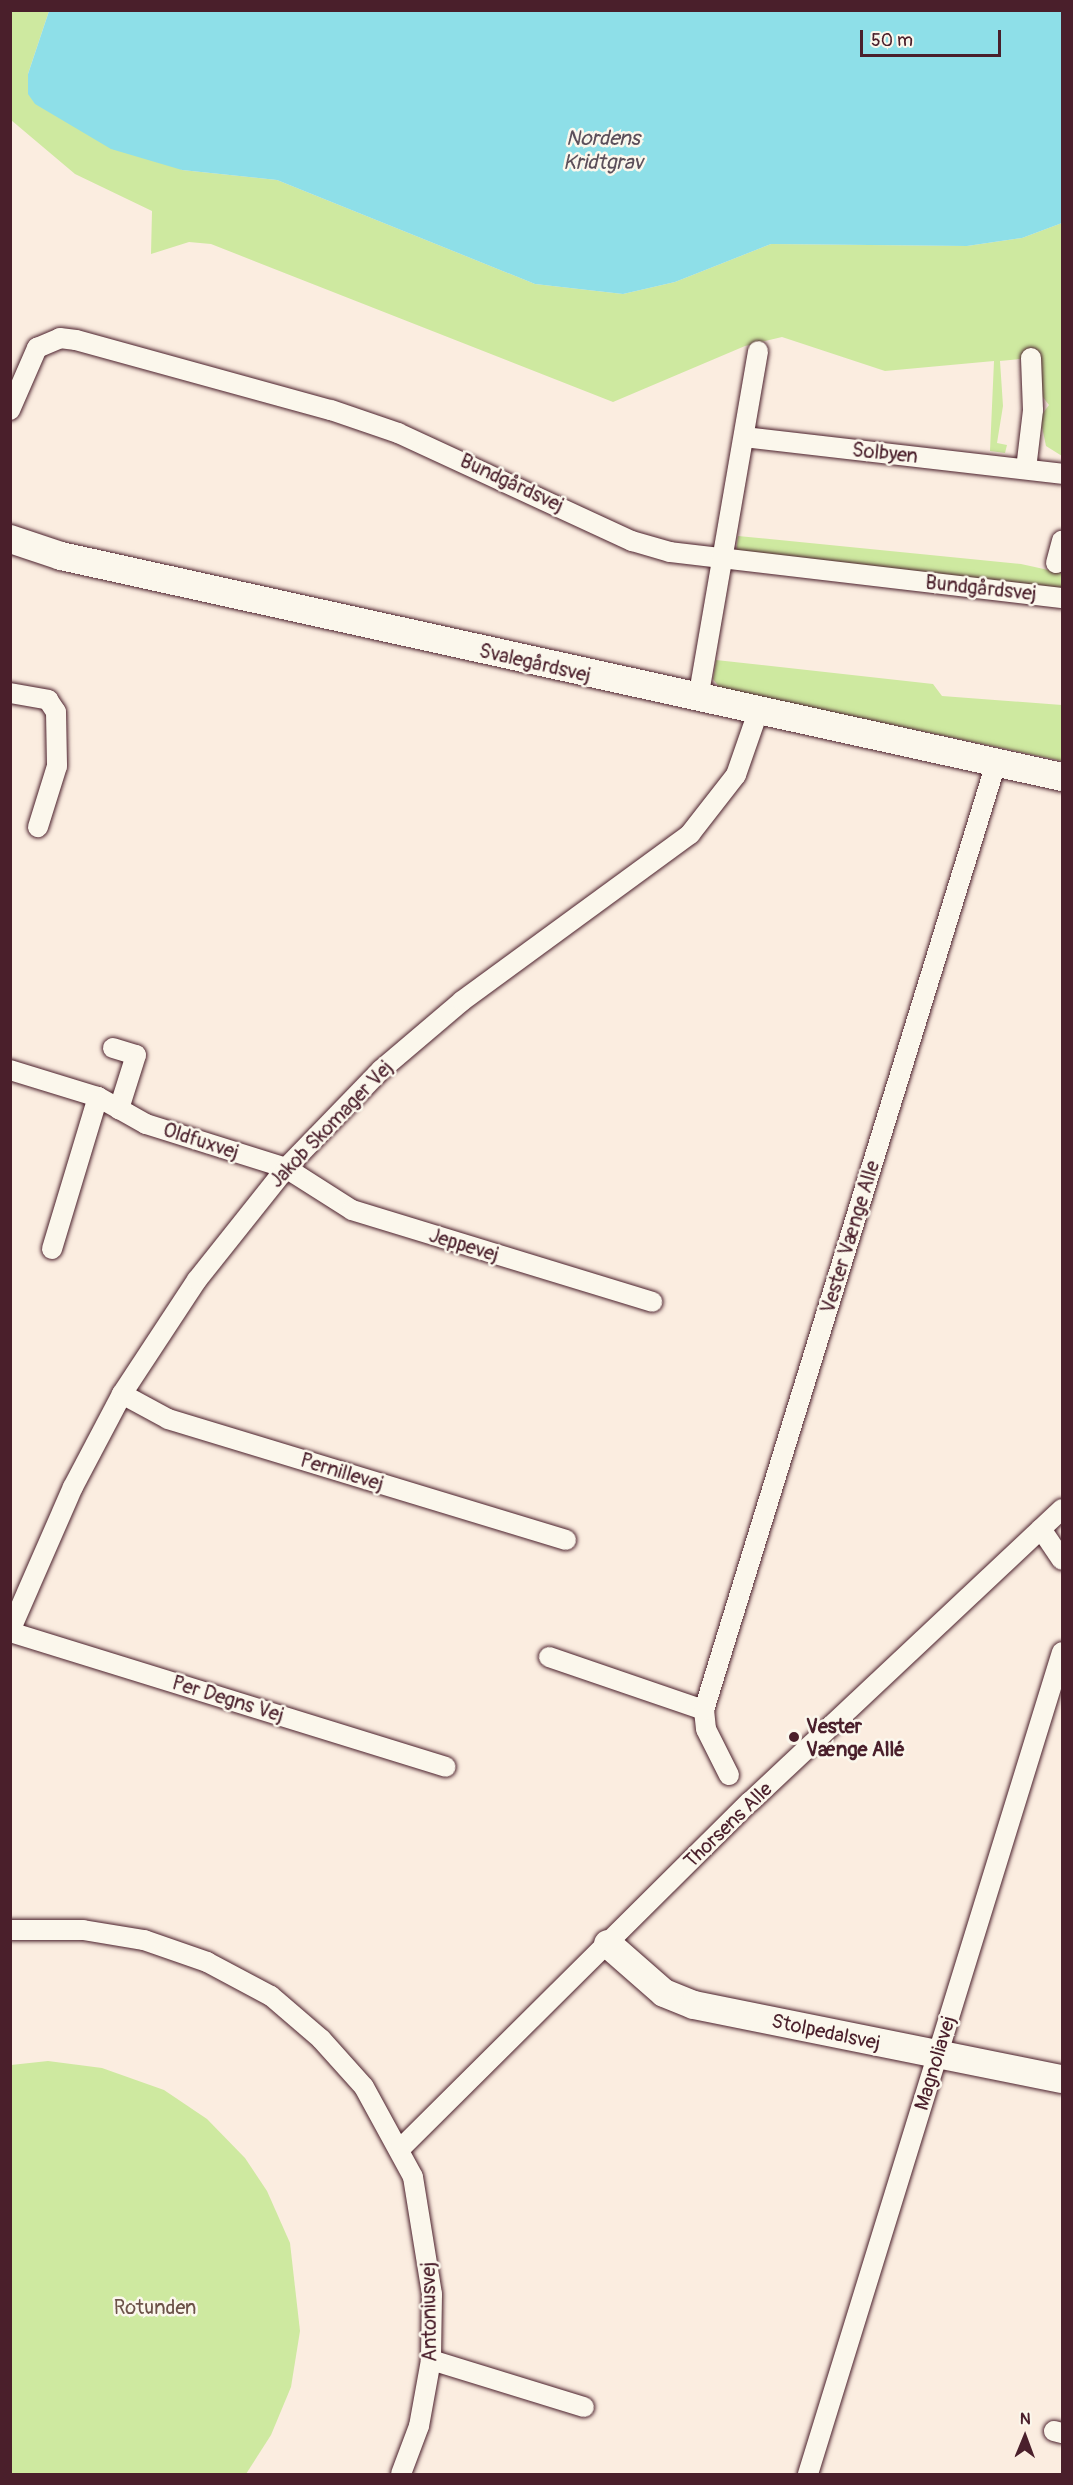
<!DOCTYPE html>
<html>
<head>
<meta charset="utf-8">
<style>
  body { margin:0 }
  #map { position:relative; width:1073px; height:2485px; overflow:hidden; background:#fbede0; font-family:Pangolin,sans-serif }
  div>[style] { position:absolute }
  .green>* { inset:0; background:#cee9a0 }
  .water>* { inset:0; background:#8edfe8 }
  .roads { filter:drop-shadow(0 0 2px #4a1f2b) drop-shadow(0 0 2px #4a1f2b) }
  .street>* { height:20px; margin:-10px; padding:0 10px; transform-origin:10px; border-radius:10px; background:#fbf7ec }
  .secondary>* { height:28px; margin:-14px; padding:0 14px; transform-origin:14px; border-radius:14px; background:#fbf7ec }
  .dots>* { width:16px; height:16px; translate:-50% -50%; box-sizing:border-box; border:3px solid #fbf7ec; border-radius:50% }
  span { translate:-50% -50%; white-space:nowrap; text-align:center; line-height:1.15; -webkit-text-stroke:5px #fbf7ec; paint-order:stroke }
  .street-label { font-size:20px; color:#4a1f2b }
  .poi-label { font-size:20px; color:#4a1f2b; font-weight:700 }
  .left { translate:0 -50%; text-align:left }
  .park-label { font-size:20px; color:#6b5248 }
  .water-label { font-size:21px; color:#5b4f5a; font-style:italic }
  .frame { position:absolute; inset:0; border:12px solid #4a1f2b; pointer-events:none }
  .north { position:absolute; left:995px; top:2407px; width:60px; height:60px; -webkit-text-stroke:4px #fbf7ec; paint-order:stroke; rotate:1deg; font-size:16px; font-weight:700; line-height:24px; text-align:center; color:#4a1f2b }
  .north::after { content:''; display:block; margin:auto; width:21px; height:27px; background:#4a1f2b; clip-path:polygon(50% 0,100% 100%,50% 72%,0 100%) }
  .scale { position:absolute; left:860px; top:30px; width:141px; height:27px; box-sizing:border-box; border:3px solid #4a1f2b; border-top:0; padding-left:8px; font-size:18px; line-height:21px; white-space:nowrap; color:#4a1f2b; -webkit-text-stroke:4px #fbf7ec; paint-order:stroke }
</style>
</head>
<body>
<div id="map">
  <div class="green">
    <i style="clip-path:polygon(10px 11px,49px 11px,28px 74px,182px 170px,277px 180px,535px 284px,623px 294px,675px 282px,771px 244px,967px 246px,1022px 238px,1062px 223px,1062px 456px,1046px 446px,1040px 417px,1049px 405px,1042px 396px,1039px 357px,1000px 361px,1003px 406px,997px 443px,1007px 445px,1005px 453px,990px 451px,994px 361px,885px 371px,782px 337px,745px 346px,613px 402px,211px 244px,189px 242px,151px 254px,152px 211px,75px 174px,11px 120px)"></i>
    <i style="clip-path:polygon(738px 536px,1021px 564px,1062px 573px,1062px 589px,736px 553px)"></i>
    <i style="clip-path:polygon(716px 660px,933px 684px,942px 696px,1062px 705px,1062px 761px,720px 688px,713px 679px)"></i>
    <i style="clip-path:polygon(48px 2061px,102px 2068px,164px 2090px,207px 2119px,245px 2158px,267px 2191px,290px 2243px,300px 2331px,291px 2387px,271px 2435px,246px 2474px,11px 2474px,11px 2065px)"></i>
  </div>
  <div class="water">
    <i style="clip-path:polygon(49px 11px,1062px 11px,1062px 223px,1022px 238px,967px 246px,771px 244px,675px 282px,623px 294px,535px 284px,277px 180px,182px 170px,111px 149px,35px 104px,28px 94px,28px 74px)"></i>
  </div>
  <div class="roads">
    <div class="street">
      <i style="left:10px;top:410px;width:68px;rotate:-66.5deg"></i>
      <i style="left:37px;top:348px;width:25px;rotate:-23deg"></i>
      <i style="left:60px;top:338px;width:16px;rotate:7deg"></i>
      <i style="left:76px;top:340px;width:264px;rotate:15.4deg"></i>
      <i style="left:331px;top:410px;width:71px;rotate:18.9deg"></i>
      <i style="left:398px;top:433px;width:258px;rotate:24.8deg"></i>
      <i style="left:632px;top:541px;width:40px;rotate:16deg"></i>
      <i style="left:670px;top:552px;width:395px;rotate:6.7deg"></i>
      <i style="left:744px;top:437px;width:320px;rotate:6.6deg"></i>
      <i style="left:1026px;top:469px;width:59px;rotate:-83.2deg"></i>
      <i style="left:1033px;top:410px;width:52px;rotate:-92.2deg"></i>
      <i style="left:1056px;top:563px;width:23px;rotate:-75deg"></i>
      <i style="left:10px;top:693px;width:39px;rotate:10deg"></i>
      <i style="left:48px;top:700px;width:14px;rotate:56deg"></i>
      <i style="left:56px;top:712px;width:54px;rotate:88.9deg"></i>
      <i style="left:57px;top:766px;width:64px;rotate:107.3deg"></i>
      <i style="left:698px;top:699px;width:353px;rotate:-80.2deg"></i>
      <i style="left:113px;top:1048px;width:24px;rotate:17deg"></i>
      <i style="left:136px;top:1055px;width:57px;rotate:107.5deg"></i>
      <i style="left:10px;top:1070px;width:92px;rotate:17.1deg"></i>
      <i style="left:98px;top:1097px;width:55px;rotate:29.4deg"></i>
      <i style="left:146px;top:1124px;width:147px;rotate:17.4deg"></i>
      <i style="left:286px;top:1168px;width:78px;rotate:32.5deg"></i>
      <i style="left:352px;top:1210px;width:314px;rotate:17deg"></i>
      <i style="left:52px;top:1249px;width:159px;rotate:-73.2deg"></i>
      <i style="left:122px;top:1394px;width:52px;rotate:28.5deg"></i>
      <i style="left:168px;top:1419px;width:416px;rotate:16.9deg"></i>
      <i style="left:1041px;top:1529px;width:37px;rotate:56deg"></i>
      <i style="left:10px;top:1631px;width:157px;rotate:-66.4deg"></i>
      <i style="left:73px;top:1487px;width:105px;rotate:-62.2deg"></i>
      <i style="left:122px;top:1394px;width:136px;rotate:-56.7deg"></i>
      <i style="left:197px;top:1280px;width:143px;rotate:-51.5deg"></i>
      <i style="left:286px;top:1168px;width:136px;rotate:-45.9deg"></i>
      <i style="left:381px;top:1070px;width:106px;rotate:-40.4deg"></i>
      <i style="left:462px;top:1001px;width:283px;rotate:-36.2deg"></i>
      <i style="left:690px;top:834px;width:75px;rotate:-52.1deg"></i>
      <i style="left:736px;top:775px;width:67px;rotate:-70.8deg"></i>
      <i style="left:10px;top:1632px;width:456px;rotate:17.2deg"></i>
      <i style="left:549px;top:1657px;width:164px;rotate:18.9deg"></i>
      <i style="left:729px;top:1775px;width:51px;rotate:-116.6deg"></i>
      <i style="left:706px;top:1729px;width:19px;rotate:-96deg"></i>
      <i style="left:704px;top:1710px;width:991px;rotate:-72.86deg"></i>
      <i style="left:10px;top:1930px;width:73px"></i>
      <i style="left:83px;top:1930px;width:62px;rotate:9.3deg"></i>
      <i style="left:144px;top:1940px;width:67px;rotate:19.2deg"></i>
      <i style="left:207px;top:1962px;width:72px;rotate:28deg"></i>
      <i style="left:271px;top:1996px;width:66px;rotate:40.7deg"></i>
      <i style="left:321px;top:2039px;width:64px;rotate:48.1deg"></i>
      <i style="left:364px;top:2087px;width:102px;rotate:61.4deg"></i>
      <i style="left:413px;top:2177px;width:119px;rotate:80.8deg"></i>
      <i style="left:432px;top:2294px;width:66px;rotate:90.9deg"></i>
      <i style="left:431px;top:2360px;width:67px;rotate:100.3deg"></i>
      <i style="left:419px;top:2426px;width:51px;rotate:110.6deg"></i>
      <i style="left:400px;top:2149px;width:493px;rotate:-44.8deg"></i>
      <i style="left:750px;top:1802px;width:428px;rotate:-43.2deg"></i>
      <i style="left:431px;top:2360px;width:160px;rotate:17.1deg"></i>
      <i style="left:1054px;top:2431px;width:8px;rotate:14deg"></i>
      <i style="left:808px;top:2474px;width:860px;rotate:-72.83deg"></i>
    </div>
    <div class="secondary">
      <i style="left:10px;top:539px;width:54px;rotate:18.4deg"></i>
      <i style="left:61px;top:556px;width:1025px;rotate:12.45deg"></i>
      <i style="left:608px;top:1944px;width:74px;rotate:41.2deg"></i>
      <i style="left:664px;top:1993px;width:32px;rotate:22deg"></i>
      <i style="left:694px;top:2005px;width:375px;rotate:11.4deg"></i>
    </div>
  </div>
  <div class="dots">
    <i style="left:794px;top:1737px;background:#4a1f2b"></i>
  </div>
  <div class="street-label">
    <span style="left:885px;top:453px;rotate:6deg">Solbyen</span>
    <span style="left:512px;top:483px;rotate:25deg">Bundgårdsvej</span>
    <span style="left:981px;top:588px;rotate:6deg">Bundgårdsvej</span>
    <span style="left:535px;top:663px;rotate:13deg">Svalegårdsvej</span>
    <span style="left:331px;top:1124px;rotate:-46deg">Jakob Skomager Vej</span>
    <span style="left:201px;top:1141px;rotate:18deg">Oldfuxvej</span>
    <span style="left:850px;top:1237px;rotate:-73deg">Vester Vænge Alle</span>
    <span style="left:464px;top:1245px;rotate:17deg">Jeppevej</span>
    <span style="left:342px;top:1472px;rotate:17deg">Pernillevej</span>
    <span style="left:228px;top:1699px;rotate:17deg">Per Degns Vej</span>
    <span style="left:728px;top:1825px;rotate:-44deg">Thorsens Alle</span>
    <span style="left:826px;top:2032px;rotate:12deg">Stolpedalsvej</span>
    <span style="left:935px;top:2063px;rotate:-73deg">Magnoliavej</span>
    <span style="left:429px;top:2312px;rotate:-91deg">Antoniusvej</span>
  </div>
  <div class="poi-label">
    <span class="left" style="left:806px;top:1738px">Vester<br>Vænge Allé</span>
  </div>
  <div class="park-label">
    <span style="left:155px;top:2307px">Rotunden</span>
  </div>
  <div class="water-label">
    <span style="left:603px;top:151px">Nordens<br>Kridtgrav</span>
  </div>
  <div class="frame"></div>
  <div class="north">N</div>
  <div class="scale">50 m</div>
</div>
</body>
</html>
